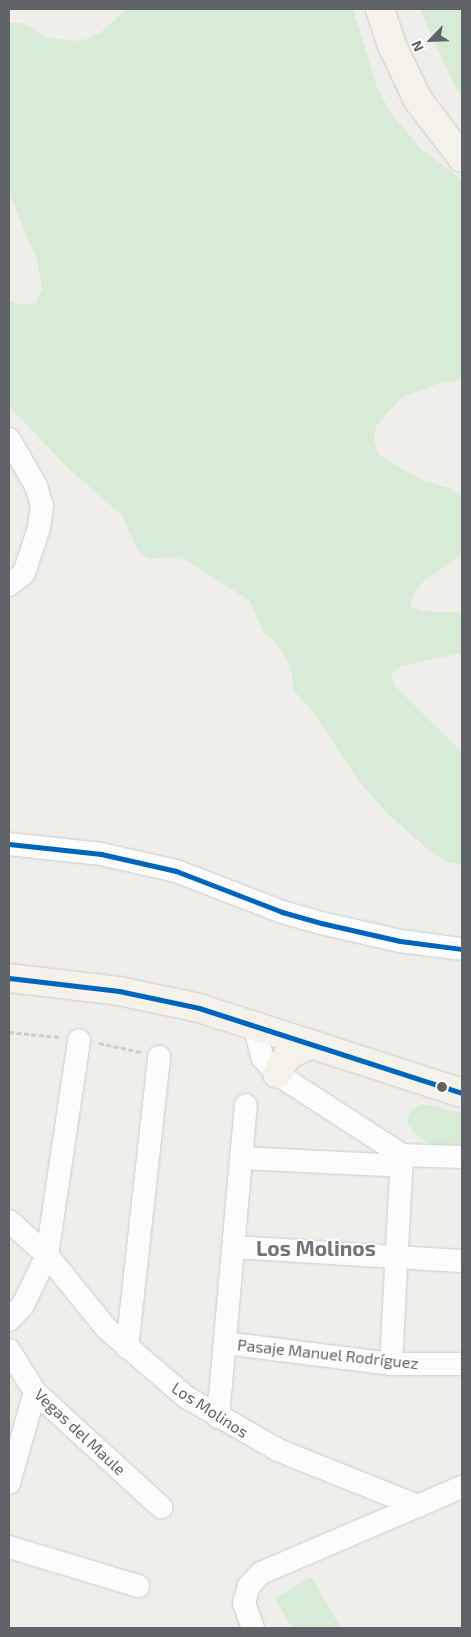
<!DOCTYPE html>
<html>
<head>
<meta charset="utf-8">
<style>
  body { margin:0 }
  #map { position:relative; width:471px; height:1637px; overflow:hidden; background:#efeeea; font-family:"Exo 2",sans-serif }
  div>[style] { position:absolute }
  .green>* { inset:0; background:#d8ebd6 }
  .path>* { height:3px; margin-top:-1.5px; transform-origin:0; background:repeating-linear-gradient(90deg,#cacfcc 0 5px,transparent 0 7.5px) }
  .roads { filter:drop-shadow(0 0 1px #cbcccc) drop-shadow(0 0 1px #cbcccc) }
  .minor>* { height:22px; margin:-11px; padding:0 11px; transform-origin:11px; border-radius:11px; background:#fdfcfc }
  .major>* { height:28px; margin:-14px; padding:0 14px; transform-origin:14px; border-radius:14px; background:#f4f2e9 }
  .bus-1>* { height:5px; margin:-2.5px; padding:0 2.5px; transform-origin:2.5px; border-radius:2.5px; background:#0065bd }
  .dots>* { width:14px; height:14px; translate:-50% -50%; box-sizing:border-box; border:2px solid #fff; border-radius:50% }
  span { translate:-50% -50%; white-space:nowrap; text-align:center; line-height:1.15; -webkit-text-stroke:4px #fff; paint-order:stroke }
  .street-label { font-size:16px; color:#5f6368 }
  .district-label { font-size:21px; color:#70757a; font-weight:700 }
  .frame { position:absolute; inset:0; border:10px solid #5f6368; pointer-events:none }
  .north { position:absolute; left:406px; top:15px; width:50px; height:50px; -webkit-text-stroke:4px #fff; paint-order:stroke; rotate:246deg; font-size:14px; font-weight:700; line-height:20px; text-align:center; color:#5f6368 }
  .north::after { content:''; display:block; margin:auto; width:18px; height:22px; background:#5f6368; clip-path:polygon(50% 0,100% 100%,50% 72%,0 100%) }
</style>
</head>
<body>
<div id="map">
  <div class="green">
    <i style="clip-path:polygon(127px 9px,353px 9px,377px 88px,391px 113px,419px 147px,462px 180px,462px 379px,439px 383px,401px 398px,376px 426px,374px 439px,378px 454px,423px 481px,450px 488px,462px 497px,462px 554px,423px 582px,415px 592px,410px 606px,422px 611px,462px 613px,462px 653px,401px 666px,391px 673px,395px 686px,462px 752px,462px 865px,446px 862px,424px 846px,387px 813px,358px 780px,314px 713px,294px 691px,291px 667px,275px 641px,263px 632px,250px 601px,180px 556px,150px 559px,138px 551px,122px 515px,69px 469px,9px 406px,9px 301px,23px 305px,36px 303px,42px 289px,37px 260px,9px 193px,9px 23px,23px 23px,45px 37px,73px 41px,88px 39px,100px 33px)"></i>
    <i style="clip-path:polygon(420px 9px,462px 9px,462px 96px,456px 89px)"></i>
    <i style="clip-path:polygon(421px 1104px,462px 1113px,462px 1147px,436px 1149px,415px 1134px,407px 1123px,410px 1111px)"></i>
    <i style="clip-path:polygon(311px 1577px,341px 1628px,292px 1628px,275px 1598px)"></i>
  </div>
  <div class="path">
    <i style="left:9px;top:1032px;width:51px;rotate:5.6deg"></i>
    <i style="left:99px;top:1043px;width:43px;rotate:12.1deg"></i>
  </div>
  <div class="roads">
    <div class="minor">
      <i style="left:9px;top:439px;width:54px;rotate:60.1deg"></i>
      <i style="left:36px;top:486px;width:21px;rotate:73deg"></i>
      <i style="left:42px;top:506px;width:22px;rotate:98deg"></i>
      <i style="left:39px;top:528px;width:47px;rotate:108.4deg"></i>
      <i style="left:24px;top:573px;width:19px;rotate:141deg"></i>
      <i style="left:9px;top:844px;width:93px;rotate:6.2deg"></i>
      <i style="left:101px;top:854px;width:77px;rotate:12.8deg"></i>
      <i style="left:176px;top:871px;width:114px;rotate:21.1deg"></i>
      <i style="left:282px;top:912px;width:41px;rotate:15.8deg"></i>
      <i style="left:321px;top:923px;width:81px;rotate:12.8deg"></i>
      <i style="left:400px;top:941px;width:63px;rotate:7.4deg"></i>
      <i style="left:255px;top:1028px;width:30px;rotate:76deg"></i>
      <i style="left:262px;top:1057px;width:23px;rotate:49deg"></i>
      <i style="left:277px;top:1074px;width:149px;rotate:32.9deg"></i>
      <i style="left:402px;top:1155px;width:60px;rotate:1.9deg"></i>
      <i style="left:241px;top:1158px;width:161px;rotate:2.8deg"></i>
      <i style="left:9px;top:1221px;width:51px;rotate:41.8deg"></i>
      <i style="left:47px;top:1255px;width:95px;rotate:51deg"></i>
      <i style="left:107px;top:1329px;width:104px;rotate:40.7deg"></i>
      <i style="left:186px;top:1397px;width:106px;rotate:29.9deg"></i>
      <i style="left:278px;top:1450px;width:151px;rotate:21.8deg"></i>
      <i style="left:233px;top:1247px;width:229px;rotate:3.5deg"></i>
      <i style="left:9px;top:1320px;width:21px;rotate:-47deg"></i>
      <i style="left:23px;top:1305px;width:55px;rotate:-64.4deg"></i>
      <i style="left:47px;top:1255px;width:217px;rotate:-81.5deg"></i>
      <i style="left:225px;top:1343px;width:167px;rotate:7.2deg"></i>
      <i style="left:391px;top:1364px;width:71px"></i>
      <i style="left:127px;top:1348px;width:293px;rotate:-83.7deg"></i>
      <i style="left:9px;top:1350px;width:49px;rotate:58.2deg"></i>
      <i style="left:35px;top:1392px;width:171px;rotate:42.4deg"></i>
      <i style="left:391px;top:1364px;width:209px;rotate:-87deg"></i>
      <i style="left:218px;top:1417px;width:313px;rotate:-84.9deg"></i>
      <i style="left:9px;top:1483px;width:95px;rotate:-74.1deg"></i>
      <i style="left:9px;top:1547px;width:135px;rotate:16.8deg"></i>
      <i style="left:253px;top:1628px;width:27px;rotate:-110deg"></i>
      <i style="left:244px;top:1603px;width:18px;rotate:-74deg"></i>
      <i style="left:249px;top:1586px;width:18px;rotate:-47deg"></i>
      <i style="left:261px;top:1573px;width:219px;rotate:-23.2deg"></i>
    </div>
    <div class="major">
      <i style="left:380px;top:9px;width:36px;rotate:72deg"></i>
      <i style="left:391px;top:43px;width:63px;rotate:64.7deg"></i>
      <i style="left:418px;top:100px;width:73px;rotate:52.8deg"></i>
      <i style="left:9px;top:978px;width:111px;rotate:6.7deg"></i>
      <i style="left:119px;top:991px;width:82px;rotate:12deg"></i>
      <i style="left:199px;top:1008px;width:276px;rotate:17.9deg"></i>
      <i style="left:277px;top:1074px;width:22px;rotate:-60deg"></i>
      <i style="left:288px;top:1055px;width:26px;rotate:-25deg"></i>
    </div>
  </div>
  <div class="bus-1">
    <i style="left:9px;top:844px;width:93px;rotate:6.2deg"></i>
    <i style="left:101px;top:854px;width:77px;rotate:12.8deg"></i>
    <i style="left:176px;top:871px;width:114px;rotate:21.1deg"></i>
    <i style="left:282px;top:912px;width:41px;rotate:15.8deg"></i>
    <i style="left:321px;top:923px;width:81px;rotate:12.8deg"></i>
    <i style="left:400px;top:941px;width:63px;rotate:7.4deg"></i>
    <i style="left:9px;top:978px;width:111px;rotate:6.7deg"></i>
    <i style="left:119px;top:991px;width:82px;rotate:12deg"></i>
    <i style="left:199px;top:1008px;width:276px;rotate:17.9deg"></i>
  </div>
  <div class="dots">
    <i style="left:442px;top:1087px;background:#5f6368"></i>
  </div>
  <div class="street-label">
    <span style="left:328px;top:1354px;rotate:6deg">Pasaje Manuel Rodríguez</span>
    <span style="left:210px;top:1410px;rotate:33deg">Los Molinos</span>
    <span style="left:80px;top:1432px;rotate:43deg">Vegas del Maule</span>
  </div>
  <div class="district-label">
    <span style="left:316px;top:1248px">Los Molinos</span>
  </div>
  <div class="frame"></div>
  <div class="north">N</div>
</div>
</body>
</html>
